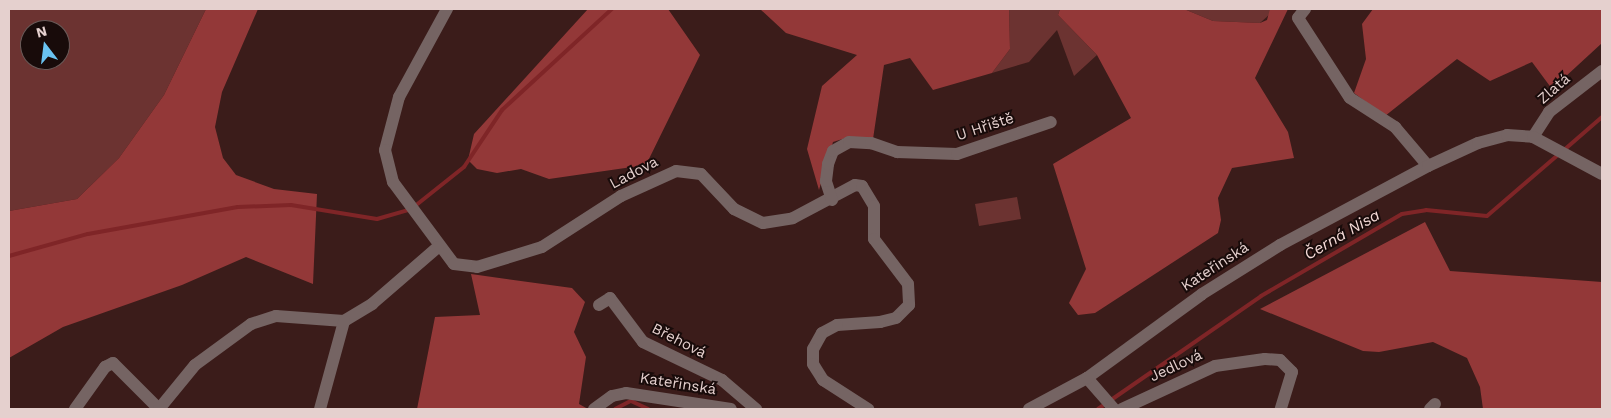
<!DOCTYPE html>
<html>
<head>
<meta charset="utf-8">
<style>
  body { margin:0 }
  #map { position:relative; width:1611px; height:418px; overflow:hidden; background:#3b1c1a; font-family:"Work Sans",sans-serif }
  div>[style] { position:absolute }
  .green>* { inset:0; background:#6c3331 }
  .forest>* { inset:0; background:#933838 }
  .stream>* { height:4px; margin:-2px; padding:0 2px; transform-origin:2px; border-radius:2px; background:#7f2527 }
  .minor>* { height:12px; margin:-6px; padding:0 6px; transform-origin:6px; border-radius:6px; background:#756463 }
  span { translate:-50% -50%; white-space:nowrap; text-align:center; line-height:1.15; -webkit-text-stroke:4px #180b0a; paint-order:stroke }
  .street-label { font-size:15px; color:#e5d0ce }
  .water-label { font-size:16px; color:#f5dad7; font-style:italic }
  .frame { position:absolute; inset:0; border:10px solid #e5d0ce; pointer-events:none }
  .north { position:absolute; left:20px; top:20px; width:50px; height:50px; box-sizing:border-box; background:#180b0a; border:1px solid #6a5a58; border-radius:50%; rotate:345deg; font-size:14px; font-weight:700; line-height:20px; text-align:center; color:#e5d0ce }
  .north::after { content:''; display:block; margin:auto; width:18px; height:22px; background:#6ac3f1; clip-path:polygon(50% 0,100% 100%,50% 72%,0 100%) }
</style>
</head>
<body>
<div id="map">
  <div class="green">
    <i style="clip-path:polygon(evenodd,9px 9px,206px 9px,164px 95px,119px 158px,77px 199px,9px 211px,9px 9px,30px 30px,60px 30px,60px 60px,30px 60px,30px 30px)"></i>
    <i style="clip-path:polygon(1009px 9px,1060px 9px,1058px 15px,1097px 55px,1074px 76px,1057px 30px,1029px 62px,992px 73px,1010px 49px)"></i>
    <i style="clip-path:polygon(1184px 9px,1270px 9px,1270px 14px,1260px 23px,1213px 21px)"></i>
    <i style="clip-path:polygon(1017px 197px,1021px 219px,979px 226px,975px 204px)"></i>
  </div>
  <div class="forest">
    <i style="clip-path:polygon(206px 9px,258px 9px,222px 92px,215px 127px,223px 158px,236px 175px,274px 189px,317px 194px,313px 284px,246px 257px,182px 285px,63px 327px,9px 358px,9px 211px,77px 199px,119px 158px,164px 95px)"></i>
    <i style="clip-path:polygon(588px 9px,668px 9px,700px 55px,646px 165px,549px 179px,521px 169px,497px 173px,477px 169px,468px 160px,474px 134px)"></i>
    <i style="clip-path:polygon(760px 9px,1009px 9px,1010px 49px,992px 73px,933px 90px,910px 58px,884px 65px,873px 139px,849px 137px,833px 142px,819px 190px,807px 149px,822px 86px,857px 55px,786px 33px)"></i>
    <i style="clip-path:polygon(1060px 9px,1184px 9px,1213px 21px,1260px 23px,1267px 20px,1270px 9px,1288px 9px,1255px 78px,1288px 132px,1294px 158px,1232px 168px,1218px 198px,1221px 220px,1218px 233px,1095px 313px,1078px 315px,1069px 303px,1086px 269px,1053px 164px,1131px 118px,1097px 55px,1058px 15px)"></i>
    <i style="clip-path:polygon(1373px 9px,1602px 9px,1602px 43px,1552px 89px,1532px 62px,1490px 81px,1457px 59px,1385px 116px,1354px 93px,1366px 59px,1362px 24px)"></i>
    <i style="clip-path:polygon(1425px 222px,1450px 271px,1602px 282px,1602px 409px,1483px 409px,1480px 387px,1467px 358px,1433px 342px,1379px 352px,1363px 351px,1260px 309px)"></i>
    <i style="clip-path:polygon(471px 274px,572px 288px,585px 302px,574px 332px,586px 357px,579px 404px,588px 409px,417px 409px,435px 317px,480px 315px)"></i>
  </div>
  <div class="stream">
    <i style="left:1564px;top:150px;width:50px;rotate:-41deg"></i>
    <i style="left:415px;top:206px;width:63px;rotate:-38.5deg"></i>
    <i style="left:464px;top:167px;width:69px;rotate:-56.3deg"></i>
    <i style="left:502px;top:110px;width:149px;rotate:-42.6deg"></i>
    <i style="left:9px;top:256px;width:82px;rotate:-15.6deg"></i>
    <i style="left:88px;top:234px;width:152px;rotate:-10.2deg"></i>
    <i style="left:238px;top:207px;width:53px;rotate:-2.2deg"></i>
    <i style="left:291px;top:205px;width:87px;rotate:9.2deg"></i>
    <i style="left:377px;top:219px;width:33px;rotate:-16deg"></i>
    <i style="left:615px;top:409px;width:18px;rotate:-27deg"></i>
    <i style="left:631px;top:401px;width:19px;rotate:25deg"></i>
    <i style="left:1098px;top:409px;width:198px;rotate:-34.7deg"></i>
    <i style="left:1261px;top:296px;width:163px;rotate:-30.2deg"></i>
    <i style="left:1402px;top:214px;width:24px;rotate:-9deg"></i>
    <i style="left:1426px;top:210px;width:61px;rotate:5.6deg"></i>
    <i style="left:1487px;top:216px;width:95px;rotate:-40.7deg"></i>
  </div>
  <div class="minor">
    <i style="left:447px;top:9px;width:100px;rotate:118.6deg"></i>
    <i style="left:399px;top:97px;width:55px;rotate:104.8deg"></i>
    <i style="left:385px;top:150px;width:33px;rotate:76deg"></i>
    <i style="left:393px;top:182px;width:102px;rotate:53.4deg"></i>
    <i style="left:454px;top:264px;width:23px;rotate:7deg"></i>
    <i style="left:477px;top:267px;width:68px;rotate:-17.1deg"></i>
    <i style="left:542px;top:247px;width:94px;rotate:-32.8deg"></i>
    <i style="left:621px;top:196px;width:60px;rotate:-24.4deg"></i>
    <i style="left:676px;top:171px;width:25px;rotate:7deg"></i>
    <i style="left:701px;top:174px;width:48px;rotate:46.7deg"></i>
    <i style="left:734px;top:209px;width:32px;rotate:26deg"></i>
    <i style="left:763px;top:223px;width:30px;rotate:-9deg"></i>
    <i style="left:793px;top:218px;width:70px;rotate:-28deg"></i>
    <i style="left:855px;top:185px;width:7px;rotate:8deg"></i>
    <i style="left:862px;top:186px;width:23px;rotate:59deg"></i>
    <i style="left:874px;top:206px;width:33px;rotate:90deg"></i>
    <i style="left:874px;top:239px;width:56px;rotate:52.9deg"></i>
    <i style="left:908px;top:284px;width:21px;rotate:87deg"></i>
    <i style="left:909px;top:305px;width:18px;rotate:135deg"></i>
    <i style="left:896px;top:318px;width:16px;rotate:166deg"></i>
    <i style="left:880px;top:322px;width:43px;rotate:176deg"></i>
    <i style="left:837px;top:325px;width:17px;rotate:152deg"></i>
    <i style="left:822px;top:333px;width:18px;rotate:119deg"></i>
    <i style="left:813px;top:349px;width:15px;rotate:90deg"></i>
    <i style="left:813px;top:364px;width:19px;rotate:58deg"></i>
    <i style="left:823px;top:380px;width:54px;rotate:32.8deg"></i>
    <i style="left:1305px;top:9px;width:11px;rotate:128deg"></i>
    <i style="left:1298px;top:18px;width:95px;rotate:57deg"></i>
    <i style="left:1350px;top:98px;width:54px;rotate:32.8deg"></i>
    <i style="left:1395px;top:127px;width:51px;rotate:49.8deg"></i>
    <i style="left:1533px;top:137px;width:30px;rotate:-57deg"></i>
    <i style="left:1549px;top:112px;width:67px;rotate:-37.7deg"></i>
    <i style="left:832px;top:200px;width:20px;rotate:-108deg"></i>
    <i style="left:826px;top:181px;width:17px;rotate:-83deg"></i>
    <i style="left:828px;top:164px;width:14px;rotate:-69deg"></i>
    <i style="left:833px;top:151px;width:18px;rotate:-29deg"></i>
    <i style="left:849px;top:142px;width:22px;rotate:3deg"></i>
    <i style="left:871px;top:143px;width:28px;rotate:19deg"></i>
    <i style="left:897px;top:152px;width:60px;rotate:1.9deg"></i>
    <i style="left:957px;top:154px;width:99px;rotate:-18.8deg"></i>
    <i style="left:599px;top:305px;width:13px;rotate:-32deg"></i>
    <i style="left:610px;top:298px;width:55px;rotate:53.1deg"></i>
    <i style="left:643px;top:342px;width:88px;rotate:25.7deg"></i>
    <i style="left:722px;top:380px;width:45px;rotate:40.5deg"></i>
    <i style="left:1087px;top:378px;width:41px;rotate:48.9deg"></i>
    <i style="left:75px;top:409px;width:52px;rotate:-54.5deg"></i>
    <i style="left:105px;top:367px;width:9px;rotate:-27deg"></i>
    <i style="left:113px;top:363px;width:65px;rotate:45deg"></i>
    <i style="left:159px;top:409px;width:57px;rotate:-50.7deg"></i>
    <i style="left:195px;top:365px;width:69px;rotate:-36.2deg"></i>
    <i style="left:251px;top:324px;width:26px;rotate:-18deg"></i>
    <i style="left:276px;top:316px;width:68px;rotate:4.2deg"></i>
    <i style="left:344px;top:321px;width:33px;rotate:-31deg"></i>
    <i style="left:372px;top:304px;width:87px;rotate:-40.8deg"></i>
    <i style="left:320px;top:409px;width:91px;rotate:-74.7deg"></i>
    <i style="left:594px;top:409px;width:22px;rotate:-36deg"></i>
    <i style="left:612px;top:396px;width:14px;rotate:-12deg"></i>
    <i style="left:626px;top:393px;width:106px;rotate:8.7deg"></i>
    <i style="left:1029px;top:409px;width:66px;rotate:-28.1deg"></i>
    <i style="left:1087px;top:378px;width:142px;rotate:-36.1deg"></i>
    <i style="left:1202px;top:294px;width:92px;rotate:-32.1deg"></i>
    <i style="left:1280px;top:245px;width:168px;rotate:-28.1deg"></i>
    <i style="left:1428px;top:166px;width:55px;rotate:-24.7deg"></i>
    <i style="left:1478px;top:143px;width:30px;rotate:-15deg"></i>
    <i style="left:1507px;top:135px;width:26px;rotate:4deg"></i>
    <i style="left:1533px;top:137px;width:78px;rotate:28.2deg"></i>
    <i style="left:1122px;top:409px;width:102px;rotate:-24.8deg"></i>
    <i style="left:1215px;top:366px;width:50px;rotate:-8deg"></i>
    <i style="left:1265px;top:359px;width:15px;rotate:4deg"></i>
    <i style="left:1280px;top:360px;width:17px;rotate:45deg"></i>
    <i style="left:1292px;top:372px;width:39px;rotate:107deg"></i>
    <i style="left:1430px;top:409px;width:7px;rotate:-45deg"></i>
  </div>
  <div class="street-label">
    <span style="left:1554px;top:89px;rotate:-41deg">Zlatá</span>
    <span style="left:985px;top:127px;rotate:-18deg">U Hřiště</span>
    <span style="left:634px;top:173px;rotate:-28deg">Ladova</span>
    <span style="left:1215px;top:267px;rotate:-33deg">Kateřinská</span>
    <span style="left:679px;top:341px;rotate:27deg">Břehová</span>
    <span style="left:1176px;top:366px;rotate:-25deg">Jedlová</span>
    <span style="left:678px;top:384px;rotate:9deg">Kateřinská</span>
  </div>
  <div class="water-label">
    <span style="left:1342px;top:235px;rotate:-30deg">Černá Nisa</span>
  </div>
  <div class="frame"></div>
  <div class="north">N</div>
</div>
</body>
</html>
